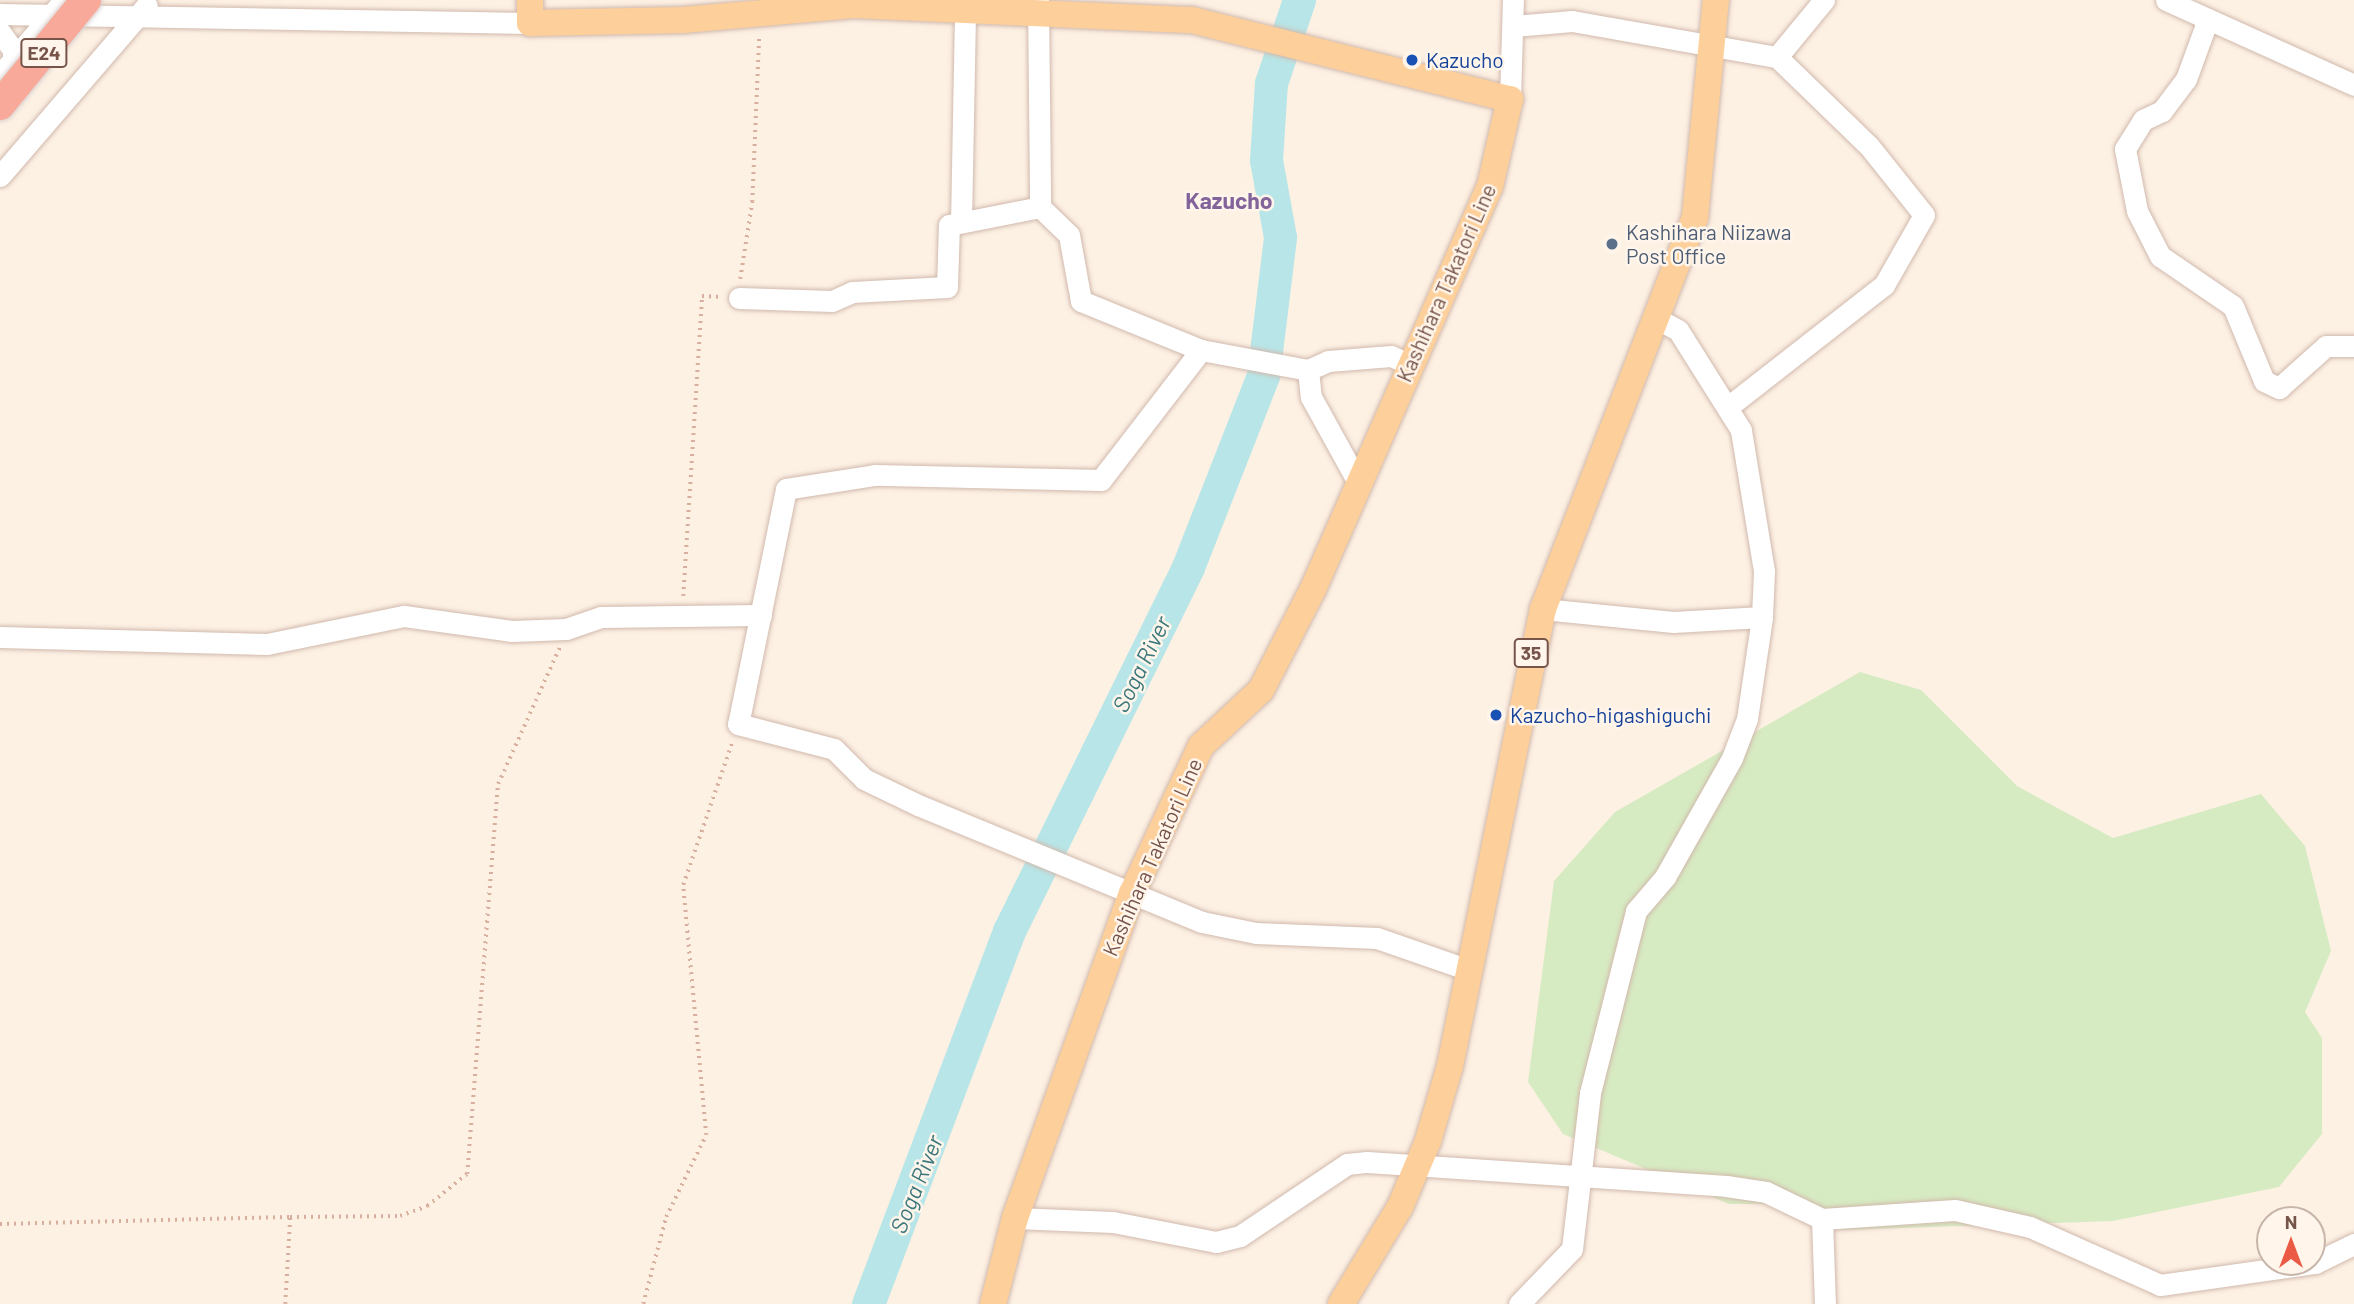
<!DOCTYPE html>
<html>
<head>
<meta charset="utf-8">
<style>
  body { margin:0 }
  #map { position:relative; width:2354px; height:1304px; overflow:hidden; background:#fdf1e4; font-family:Barlow,sans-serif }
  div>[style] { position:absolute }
  .green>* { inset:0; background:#d7ebc2 }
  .river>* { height:33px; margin:-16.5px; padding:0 16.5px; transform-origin:16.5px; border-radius:16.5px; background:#b8e5e7 }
  .path>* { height:3.5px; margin-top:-1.75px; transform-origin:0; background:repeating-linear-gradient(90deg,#d8af9e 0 2px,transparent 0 7px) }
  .roads { filter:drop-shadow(0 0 2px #d1b9ad) drop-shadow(0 0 2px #d1b9ad) }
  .minor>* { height:21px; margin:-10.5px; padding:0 10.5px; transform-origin:10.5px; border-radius:10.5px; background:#fff }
  .major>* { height:26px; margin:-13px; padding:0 13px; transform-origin:13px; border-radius:13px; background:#fdcf9a }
  .bridges { filter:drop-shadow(0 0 2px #d9cfcc) drop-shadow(0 0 2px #d9cfcc) }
  .highway-bridge>* { height:30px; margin:-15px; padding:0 15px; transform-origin:15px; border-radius:15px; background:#f9a999 }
  .dots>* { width:19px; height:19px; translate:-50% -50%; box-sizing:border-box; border:4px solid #fff5eb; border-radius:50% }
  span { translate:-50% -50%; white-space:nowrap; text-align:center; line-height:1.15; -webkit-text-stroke:5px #fff5eb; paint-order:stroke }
  .shield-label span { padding:2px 5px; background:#fff5eb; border:2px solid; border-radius:5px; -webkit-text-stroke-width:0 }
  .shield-label { font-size:19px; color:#765449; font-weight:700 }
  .transit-label { font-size:21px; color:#164399 }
  .left { translate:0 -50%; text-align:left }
  .service-label { font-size:21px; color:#4e5e75 }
  .street-label { font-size:21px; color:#765449 }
  .neighbourhood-label { font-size:23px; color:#82649a; font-weight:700 }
  .water-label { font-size:23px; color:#3c787c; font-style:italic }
  .north { position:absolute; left:2256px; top:1206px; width:70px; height:70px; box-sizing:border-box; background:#fff5eb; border:2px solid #c8b5aa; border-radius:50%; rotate:0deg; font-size:19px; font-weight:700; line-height:28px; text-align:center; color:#765449 }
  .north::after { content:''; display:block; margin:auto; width:24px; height:32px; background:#eb5a45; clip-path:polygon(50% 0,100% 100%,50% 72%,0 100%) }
</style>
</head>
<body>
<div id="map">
  <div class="green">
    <i style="clip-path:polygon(1860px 672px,1921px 690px,2017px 786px,2113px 838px,2261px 794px,2305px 846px,2331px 951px,2305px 1012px,2322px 1038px,2322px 1134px,2279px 1187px,2113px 1221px,1842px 1230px,1790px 1204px,1729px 1204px,1563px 1134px,1528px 1082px,1554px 881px,1615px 812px)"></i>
  </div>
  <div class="river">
    <i style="left:868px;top:1304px;width:399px;rotate:-69.3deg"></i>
    <i style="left:1009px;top:931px;width:406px;rotate:-63.8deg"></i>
    <i style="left:1188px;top:567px;width:205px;rotate:-68.6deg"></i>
    <i style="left:1263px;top:376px;width:140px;rotate:-83deg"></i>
    <i style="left:1280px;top:237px;width:78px;rotate:-100.3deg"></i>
    <i style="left:1266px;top:160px;width:77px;rotate:-86.3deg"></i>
    <i style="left:1271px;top:83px;width:88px;rotate:-71.4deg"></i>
  </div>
  <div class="path">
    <i style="left:740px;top:279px;width:78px;rotate:-81.1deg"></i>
    <i style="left:752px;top:202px;width:167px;rotate:-87.6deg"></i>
    <i style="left:683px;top:596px;width:301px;rotate:-86.4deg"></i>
    <i style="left:702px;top:296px;width:21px;rotate:3deg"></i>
    <i style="left:0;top:1224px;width:290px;rotate:-1.4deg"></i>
    <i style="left:285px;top:1304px;width:87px;rotate:-86.7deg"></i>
    <i style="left:290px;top:1217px;width:110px;rotate:-0.5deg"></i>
    <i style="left:400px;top:1216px;width:29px;rotate:-20deg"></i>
    <i style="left:427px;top:1206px;width:51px;rotate:-38.7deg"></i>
    <i style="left:467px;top:1174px;width:391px;rotate:-85.5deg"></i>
    <i style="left:498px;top:784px;width:150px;rotate:-65.7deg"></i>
    <i style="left:643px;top:1304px;width:90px;rotate:-75.2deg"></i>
    <i style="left:666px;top:1217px;width:91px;rotate:-64deg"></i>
    <i style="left:706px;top:1135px;width:251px;rotate:-95.3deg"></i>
    <i style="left:683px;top:885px;width:150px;rotate:-71deg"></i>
  </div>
  <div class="roads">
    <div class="minor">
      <i style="left:1038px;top:0;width:207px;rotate:89.4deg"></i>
      <i style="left:1040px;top:207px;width:40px;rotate:44deg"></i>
      <i style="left:1069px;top:235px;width:67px;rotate:79.7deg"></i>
      <i style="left:1081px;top:301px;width:130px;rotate:22.2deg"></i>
      <i style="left:1201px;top:350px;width:109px;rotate:10.6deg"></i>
      <i style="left:1308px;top:370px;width:22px;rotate:-24deg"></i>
      <i style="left:1328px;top:361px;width:63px;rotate:-4.5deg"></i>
      <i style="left:1391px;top:356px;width:20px;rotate:24deg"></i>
      <i style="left:2166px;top:0;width:206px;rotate:24.3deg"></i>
      <i style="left:0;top:14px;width:530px;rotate:0.97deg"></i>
      <i style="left:2208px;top:19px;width:64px;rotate:110.1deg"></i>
      <i style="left:2186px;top:79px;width:40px;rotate:127deg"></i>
      <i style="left:2162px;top:111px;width:21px;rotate:155deg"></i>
      <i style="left:2143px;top:120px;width:34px;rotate:122deg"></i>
      <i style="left:2125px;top:149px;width:63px;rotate:79deg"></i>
      <i style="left:2137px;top:211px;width:51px;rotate:62.9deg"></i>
      <i style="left:2160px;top:256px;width:88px;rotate:34.4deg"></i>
      <i style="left:2233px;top:306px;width:81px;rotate:67.5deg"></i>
      <i style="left:2264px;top:381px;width:17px;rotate:25deg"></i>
      <i style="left:2279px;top:388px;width:63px;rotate:-41.8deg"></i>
      <i style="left:2326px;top:346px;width:28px"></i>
      <i style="left:1514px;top:26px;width:58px;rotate:-4.9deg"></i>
      <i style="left:1572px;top:21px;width:208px;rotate:10deg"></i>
      <i style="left:1777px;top:57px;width:128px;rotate:44.1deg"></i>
      <i style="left:1869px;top:146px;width:88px;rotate:51.4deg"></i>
      <i style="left:1924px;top:215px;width:81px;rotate:119.7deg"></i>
      <i style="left:1884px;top:285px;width:197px;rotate:142deg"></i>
      <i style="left:0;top:32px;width:22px;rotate:54deg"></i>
      <i style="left:13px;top:50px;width:12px;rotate:90deg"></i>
      <i style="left:1777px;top:57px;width:74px;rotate:-50.5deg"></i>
      <i style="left:0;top:75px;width:99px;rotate:-49.5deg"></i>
      <i style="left:1510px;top:99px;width:99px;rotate:-88.3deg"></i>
      <i style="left:0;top:176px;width:225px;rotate:-49.3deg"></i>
      <i style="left:961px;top:222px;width:215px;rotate:-88.9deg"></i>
      <i style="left:739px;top:298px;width:93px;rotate:1.8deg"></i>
      <i style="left:832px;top:301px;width:22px;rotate:-24deg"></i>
      <i style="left:852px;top:292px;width:95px;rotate:-3deg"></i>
      <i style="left:947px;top:287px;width:62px;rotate:-88.2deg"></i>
      <i style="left:949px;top:225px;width:93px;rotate:-11.2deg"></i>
      <i style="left:1201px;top:350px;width:164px;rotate:127.6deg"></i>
      <i style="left:1101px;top:480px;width:226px;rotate:-178.7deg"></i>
      <i style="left:875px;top:475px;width:90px;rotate:171.1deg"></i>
      <i style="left:786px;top:489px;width:240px;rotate:101.5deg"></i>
      <i style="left:738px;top:724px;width:99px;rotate:14.6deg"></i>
      <i style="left:834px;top:749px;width:42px;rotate:45deg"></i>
      <i style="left:864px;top:779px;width:60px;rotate:25.7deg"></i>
      <i style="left:918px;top:805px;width:307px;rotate:22.4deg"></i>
      <i style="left:1202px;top:922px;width:55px;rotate:11.5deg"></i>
      <i style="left:1256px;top:933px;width:121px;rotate:2.4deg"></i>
      <i style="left:1377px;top:938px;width:97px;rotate:19.2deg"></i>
      <i style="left:1308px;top:370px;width:27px;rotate:84deg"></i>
      <i style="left:1311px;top:397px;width:99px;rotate:61.1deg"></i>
      <i style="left:1543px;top:609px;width:131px;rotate:5.7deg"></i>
      <i style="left:1673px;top:622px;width:89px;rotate:-3.2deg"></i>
      <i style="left:0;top:637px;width:267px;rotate:1.5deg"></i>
      <i style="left:267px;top:644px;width:140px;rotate:-11.6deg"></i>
      <i style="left:404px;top:616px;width:109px;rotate:7.9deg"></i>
      <i style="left:512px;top:631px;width:54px;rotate:-2.1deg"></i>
      <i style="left:566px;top:629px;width:37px;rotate:-19deg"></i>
      <i style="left:601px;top:617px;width:160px;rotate:-0.7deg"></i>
      <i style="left:1015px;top:1218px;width:98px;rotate:2.3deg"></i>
      <i style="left:1113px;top:1222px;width:105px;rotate:11deg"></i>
      <i style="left:1216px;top:1242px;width:25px;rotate:-14deg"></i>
      <i style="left:1240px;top:1236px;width:129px;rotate:-33.9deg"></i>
      <i style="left:1347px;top:1164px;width:20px;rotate:-6deg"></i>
      <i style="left:1367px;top:1162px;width:360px;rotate:3.8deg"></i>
      <i style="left:1726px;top:1186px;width:40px;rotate:8.5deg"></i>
      <i style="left:1766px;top:1192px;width:62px;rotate:25.7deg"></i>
      <i style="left:1822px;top:1219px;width:133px;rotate:-3.9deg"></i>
      <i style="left:1955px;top:1210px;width:77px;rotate:12.8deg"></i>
      <i style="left:2030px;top:1227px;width:142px;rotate:24deg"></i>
      <i style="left:2160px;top:1285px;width:157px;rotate:-8.1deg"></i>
      <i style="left:2315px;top:1263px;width:43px;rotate:-26deg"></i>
      <i style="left:1822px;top:1219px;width:85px;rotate:88deg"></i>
      <i style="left:1519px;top:1304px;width:76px;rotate:-46.1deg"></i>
      <i style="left:1572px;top:1249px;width:157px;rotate:-83.4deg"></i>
      <i style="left:1590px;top:1093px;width:188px;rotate:-75.8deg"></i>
      <i style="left:1636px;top:911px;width:45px;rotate:-49.5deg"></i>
      <i style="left:1665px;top:877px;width:137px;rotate:-60.6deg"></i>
      <i style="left:1732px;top:758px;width:42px;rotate:-69deg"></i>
      <i style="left:1747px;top:719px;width:103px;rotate:-81.6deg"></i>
      <i style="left:1762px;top:617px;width:46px;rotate:-87.5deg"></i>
      <i style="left:1764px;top:571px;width:143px;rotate:-99.3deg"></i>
      <i style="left:1741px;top:430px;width:118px;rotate:-122.2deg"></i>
      <i style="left:1678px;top:330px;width:21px;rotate:-152deg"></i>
    </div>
    <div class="major">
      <i style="left:530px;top:0;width:23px;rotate:90deg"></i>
      <i style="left:530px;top:23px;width:153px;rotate:-1.1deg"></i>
      <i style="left:683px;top:20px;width:174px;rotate:-5deg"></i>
      <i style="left:856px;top:5px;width:336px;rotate:2.6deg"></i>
      <i style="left:1192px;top:20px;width:328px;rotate:14deg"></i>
      <i style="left:1510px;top:99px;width:89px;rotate:102.9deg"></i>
      <i style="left:1490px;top:186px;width:440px;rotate:113.7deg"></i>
      <i style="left:1313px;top:589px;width:114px;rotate:117.2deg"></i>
      <i style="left:1261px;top:690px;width:82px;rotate:137deg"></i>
      <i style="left:1201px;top:746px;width:162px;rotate:115.1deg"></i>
      <i style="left:1132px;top:893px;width:345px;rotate:109.8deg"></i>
      <i style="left:1015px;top:1218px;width:89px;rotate:104.3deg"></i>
      <i style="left:1341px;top:1304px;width:114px;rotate:-58.7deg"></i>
      <i style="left:1400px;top:1207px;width:72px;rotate:-67deg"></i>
      <i style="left:1428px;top:1141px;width:78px;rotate:-73.7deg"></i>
      <i style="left:1450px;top:1066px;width:466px;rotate:-78.5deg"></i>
      <i style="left:1543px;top:609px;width:420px;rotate:-68.8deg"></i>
      <i style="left:1695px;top:217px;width:218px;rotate:-84.5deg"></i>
    </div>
  </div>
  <div class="bridges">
    <div class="highway-bridge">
      <i style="left:0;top:105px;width:136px;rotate:-50.7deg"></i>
    </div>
  </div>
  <div class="dots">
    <i style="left:1412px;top:60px;background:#1a4fb4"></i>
    <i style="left:1612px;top:244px;background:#5c6f8a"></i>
    <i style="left:1496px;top:715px;background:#1a4fb4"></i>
  </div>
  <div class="shield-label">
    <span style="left:44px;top:53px">E24</span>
    <span style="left:1531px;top:653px">35</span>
  </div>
  <div class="transit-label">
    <span class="left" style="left:1426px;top:60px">Kazucho</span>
    <span class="left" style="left:1510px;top:715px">Kazucho-higashiguchi</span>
  </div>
  <div class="service-label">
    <span class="left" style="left:1626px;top:244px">Kashihara Niizawa<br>Post Office</span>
  </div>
  <div class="street-label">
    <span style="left:1446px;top:283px;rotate:-66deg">Kashihara Takatori Line</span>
    <span style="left:1152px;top:857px;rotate:-66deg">Kashihara Takatori Line</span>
  </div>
  <div class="neighbourhood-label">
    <span style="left:1229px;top:200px">Kazucho</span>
  </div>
  <div class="water-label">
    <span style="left:1141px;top:664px;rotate:-64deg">Soga River</span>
    <span style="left:916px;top:1184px;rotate:-68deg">Soga River</span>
  </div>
  <div class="north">N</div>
</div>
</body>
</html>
